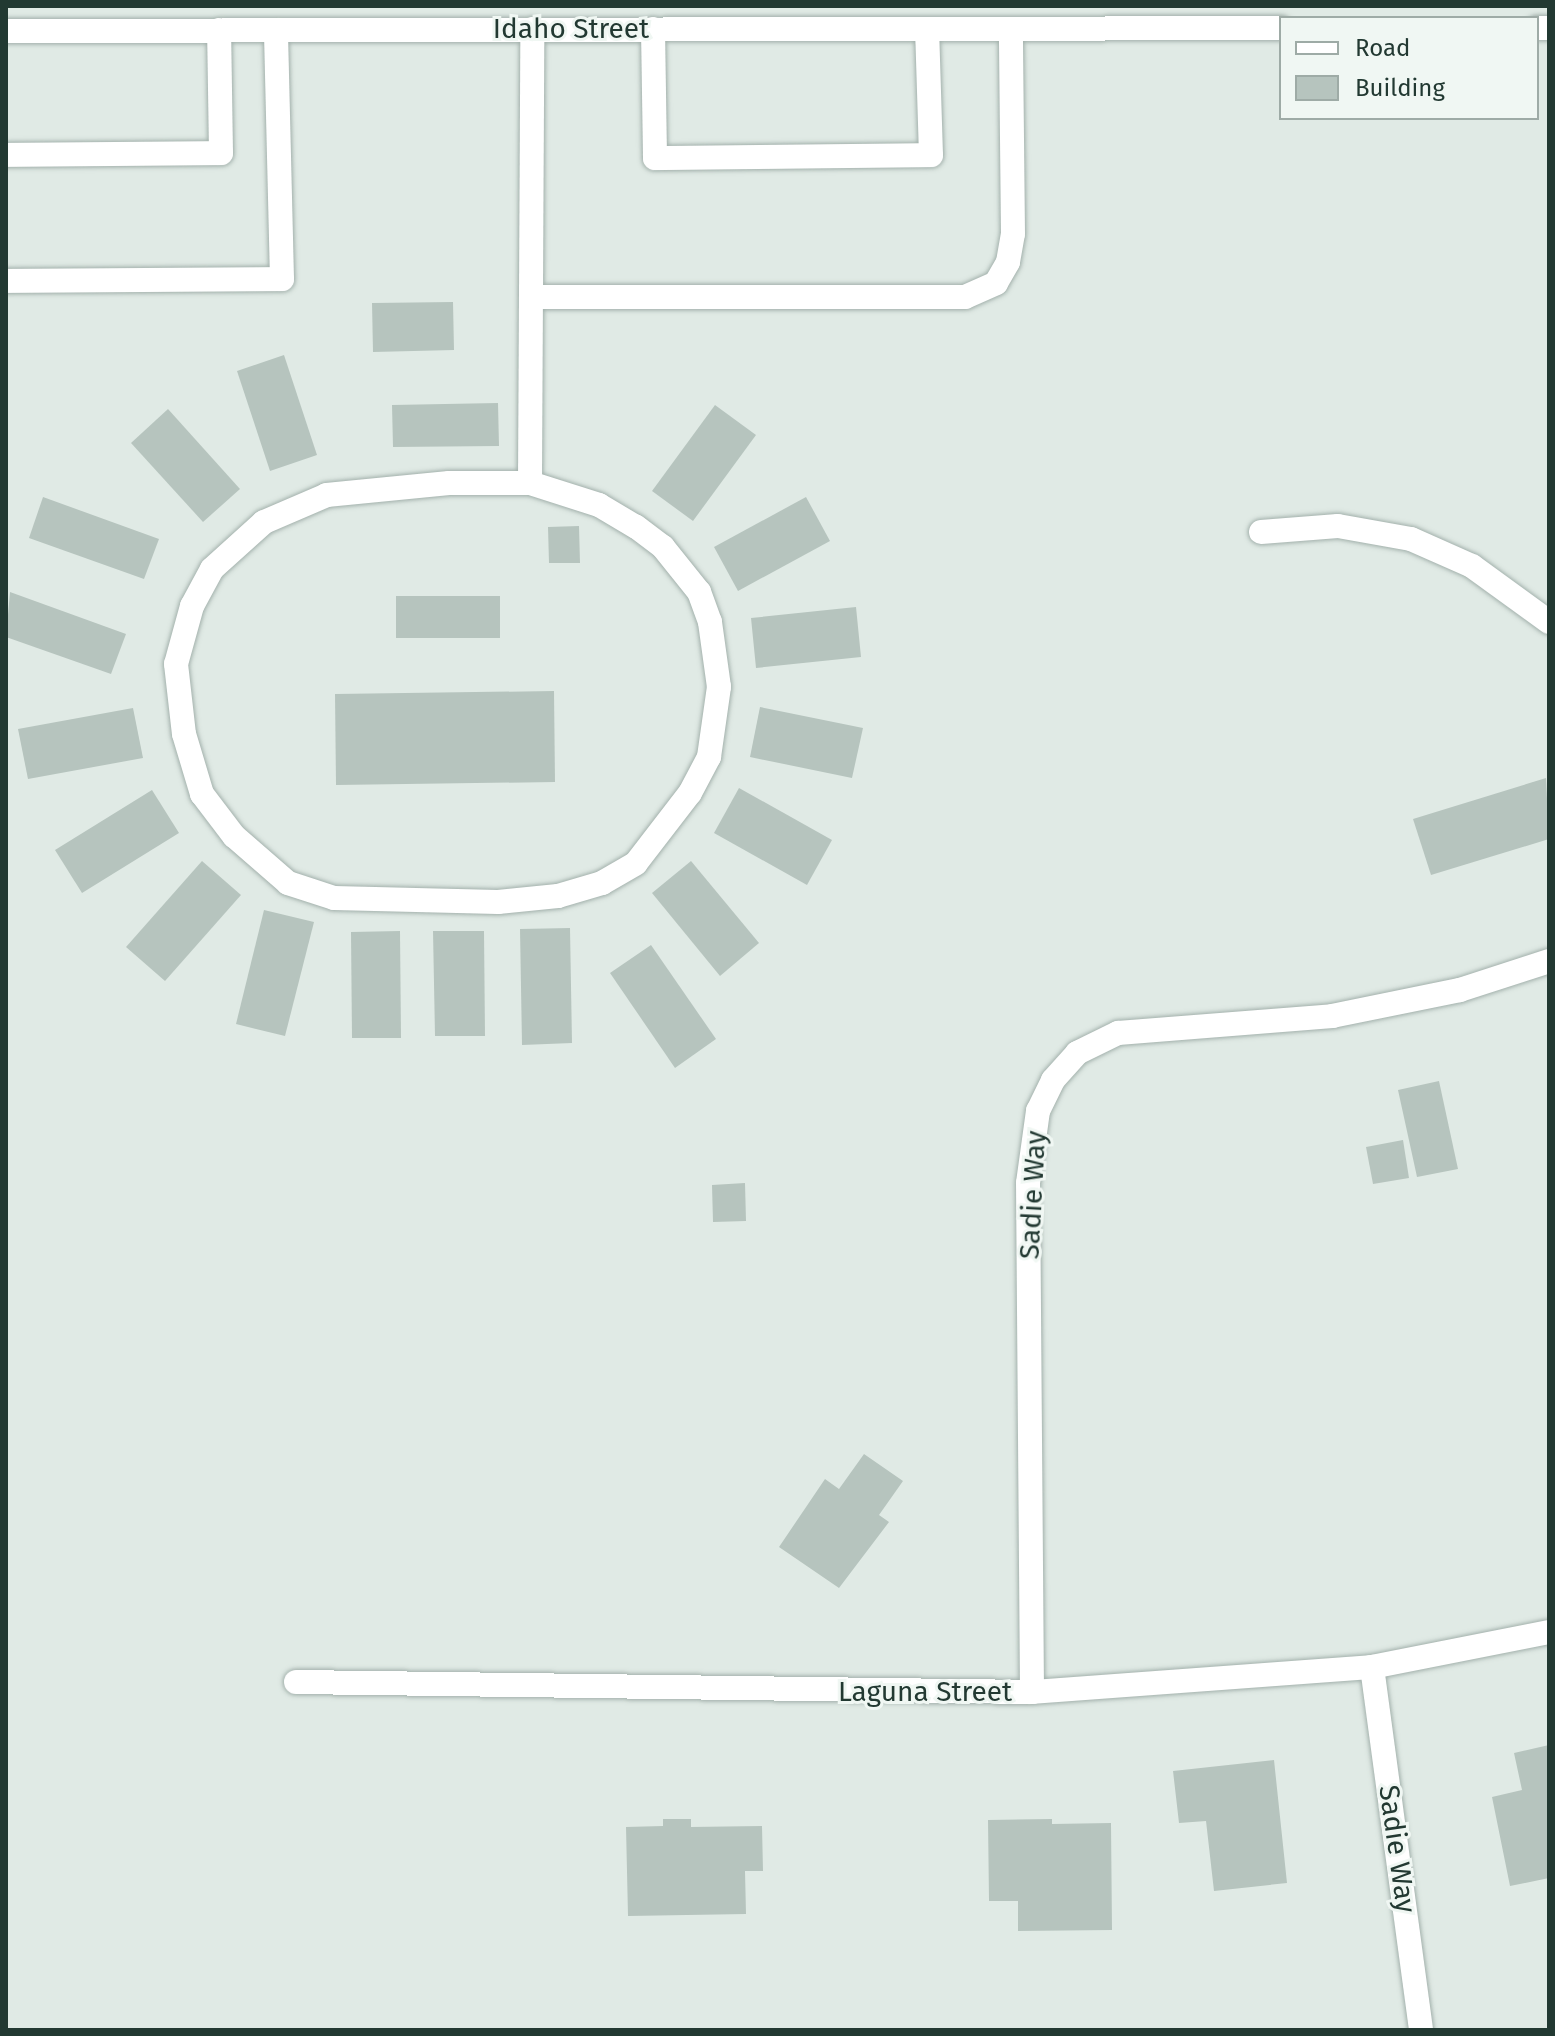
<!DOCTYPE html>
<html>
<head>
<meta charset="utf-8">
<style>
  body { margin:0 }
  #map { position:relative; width:1555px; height:2036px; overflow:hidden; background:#e0eae5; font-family:"Fira Sans",sans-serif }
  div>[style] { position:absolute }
  .building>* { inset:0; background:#b6c4be }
  .roads { filter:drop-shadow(0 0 2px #a3b1ac) drop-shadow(0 0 2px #a3b1ac) }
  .minor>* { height:24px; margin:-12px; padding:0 12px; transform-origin:12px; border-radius:12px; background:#fff }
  span { translate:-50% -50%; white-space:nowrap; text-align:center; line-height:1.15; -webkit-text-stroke:6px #f0f7f3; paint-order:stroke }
  .street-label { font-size:28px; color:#223932 }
  .frame { position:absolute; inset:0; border:8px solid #223932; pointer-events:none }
  .legend { position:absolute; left:1279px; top:16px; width:260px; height:104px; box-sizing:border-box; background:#f0f7f3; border:2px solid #9eaba6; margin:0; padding:10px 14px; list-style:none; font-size:24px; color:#223932 }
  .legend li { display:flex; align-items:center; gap:16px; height:40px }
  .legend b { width:40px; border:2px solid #9eaba6 }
</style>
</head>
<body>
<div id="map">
  <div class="building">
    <i style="clip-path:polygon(453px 302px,454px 350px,373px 352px,372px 303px)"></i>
    <i style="clip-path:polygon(284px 355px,317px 455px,270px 471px,237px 371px)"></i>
    <i style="clip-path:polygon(498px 403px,499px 446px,393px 447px,392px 405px)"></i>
    <i style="clip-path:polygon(715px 405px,756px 435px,693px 521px,652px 491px)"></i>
    <i style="clip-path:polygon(168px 409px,240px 489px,203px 522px,131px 443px)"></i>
    <i style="clip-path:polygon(43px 497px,159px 539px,144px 579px,29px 538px)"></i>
    <i style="clip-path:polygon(806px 497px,830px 541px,738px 591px,714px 547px)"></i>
    <i style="clip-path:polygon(579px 526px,580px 563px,549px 563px,548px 527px)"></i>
    <i style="clip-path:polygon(10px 592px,126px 634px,111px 674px,6px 637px)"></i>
    <i style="clip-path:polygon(396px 596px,500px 596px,500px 638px,396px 638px)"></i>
    <i style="clip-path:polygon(856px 607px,861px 657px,756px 668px,751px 618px)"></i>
    <i style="clip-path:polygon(554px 691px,555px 782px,336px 785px,335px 694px)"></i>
    <i style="clip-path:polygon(760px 707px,863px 728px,852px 778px,750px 757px)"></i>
    <i style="clip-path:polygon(133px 708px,143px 758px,28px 779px,18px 729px)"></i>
    <i style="clip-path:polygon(1546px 778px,1549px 839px,1431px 875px,1413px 819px)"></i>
    <i style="clip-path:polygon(739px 788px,832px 840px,807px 885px,714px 833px)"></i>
    <i style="clip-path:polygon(152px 790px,179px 833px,82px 893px,55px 850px)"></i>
    <i style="clip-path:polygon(202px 861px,241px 895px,165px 981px,126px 947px)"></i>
    <i style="clip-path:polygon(691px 861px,759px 943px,720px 976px,652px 893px)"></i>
    <i style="clip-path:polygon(264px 910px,314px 922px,285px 1036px,236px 1024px)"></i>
    <i style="clip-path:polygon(570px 928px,572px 1043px,522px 1045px,520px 929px)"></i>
    <i style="clip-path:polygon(400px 931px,401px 1038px,352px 1038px,351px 932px)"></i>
    <i style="clip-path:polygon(433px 931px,484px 931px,485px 1036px,435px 1036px)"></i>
    <i style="clip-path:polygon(651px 945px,716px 1039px,675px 1068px,610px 973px)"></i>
    <i style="clip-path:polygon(1439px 1081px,1458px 1169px,1417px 1177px,1398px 1090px)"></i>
    <i style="clip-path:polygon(1403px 1140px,1409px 1178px,1373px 1184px,1366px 1147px)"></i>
    <i style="clip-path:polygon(745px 1183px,746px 1221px,713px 1222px,712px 1185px)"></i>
    <i style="clip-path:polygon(864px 1454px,903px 1481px,879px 1515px,889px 1522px,839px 1588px,779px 1547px,825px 1479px,839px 1489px)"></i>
    <i style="clip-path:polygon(1549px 1745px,1549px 1878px,1510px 1886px,1492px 1797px,1522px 1790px,1514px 1753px)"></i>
    <i style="clip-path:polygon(1274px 1760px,1287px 1883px,1214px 1891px,1206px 1821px,1179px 1823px,1173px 1771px)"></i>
    <i style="clip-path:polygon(663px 1819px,691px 1819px,691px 1827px,762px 1826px,763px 1871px,745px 1871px,746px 1914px,628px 1916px,626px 1827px,663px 1826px)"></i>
    <i style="clip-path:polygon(1052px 1819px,1052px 1824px,1111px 1823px,1112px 1930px,1018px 1931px,1018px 1901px,989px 1901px,988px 1820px)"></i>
  </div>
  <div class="roads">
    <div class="minor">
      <i style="left:1537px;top:28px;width:12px"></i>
      <i style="left:653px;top:29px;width:129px;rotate:89.1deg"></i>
      <i style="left:655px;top:158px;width:276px;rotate:-0.6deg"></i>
      <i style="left:931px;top:155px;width:126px;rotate:-91.8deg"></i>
      <i style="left:6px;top:31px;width:1275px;rotate:-0.13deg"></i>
      <i style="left:6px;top:155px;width:215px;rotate:-0.5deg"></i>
      <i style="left:221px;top:153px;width:123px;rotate:-90.9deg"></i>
      <i style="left:6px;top:281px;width:276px;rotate:-0.4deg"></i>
      <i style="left:282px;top:279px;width:249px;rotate:-91.4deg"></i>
      <i style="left:531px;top:297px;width:434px"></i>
      <i style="left:965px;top:297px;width:34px;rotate:-24deg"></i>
      <i style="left:996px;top:283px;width:24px;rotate:-60deg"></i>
      <i style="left:1008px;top:262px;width:28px;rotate:-80deg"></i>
      <i style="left:1013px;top:234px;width:205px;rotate:-90.6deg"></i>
      <i style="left:530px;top:483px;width:81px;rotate:180deg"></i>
      <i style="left:449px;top:483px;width:123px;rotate:174.4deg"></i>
      <i style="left:327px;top:495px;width:69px;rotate:156.8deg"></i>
      <i style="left:264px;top:522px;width:70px;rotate:137.9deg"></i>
      <i style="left:212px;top:569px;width:42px;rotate:118.4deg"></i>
      <i style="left:192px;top:606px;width:60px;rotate:105.4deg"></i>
      <i style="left:176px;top:664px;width:70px;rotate:83.5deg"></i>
      <i style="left:184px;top:734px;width:63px;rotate:73.3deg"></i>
      <i style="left:202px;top:794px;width:53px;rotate:52.7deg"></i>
      <i style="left:234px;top:836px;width:72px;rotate:41deg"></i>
      <i style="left:288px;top:883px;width:48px;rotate:18.1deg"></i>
      <i style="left:334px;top:898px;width:164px;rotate:1.4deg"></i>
      <i style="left:498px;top:902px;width:60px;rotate:-5.7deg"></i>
      <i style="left:558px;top:896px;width:46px;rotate:-16.5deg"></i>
      <i style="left:602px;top:883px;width:39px;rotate:-30deg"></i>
      <i style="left:636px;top:863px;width:88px;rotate:-52.4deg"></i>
      <i style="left:690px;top:793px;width:41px;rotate:-62.2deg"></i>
      <i style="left:709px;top:757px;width:71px;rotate:-81.9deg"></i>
      <i style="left:719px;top:687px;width:66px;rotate:-97.9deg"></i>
      <i style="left:710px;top:622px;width:32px;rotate:-110deg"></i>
      <i style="left:699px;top:592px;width:58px;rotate:-128.7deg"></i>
      <i style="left:663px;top:547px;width:34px;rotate:-143deg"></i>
      <i style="left:636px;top:527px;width:43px;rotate:-149.3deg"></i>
      <i style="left:599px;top:505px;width:72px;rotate:-162.3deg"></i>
      <i style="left:530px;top:483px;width:454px;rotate:-89.7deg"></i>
      <i style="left:1261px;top:532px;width:77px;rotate:-4.5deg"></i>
      <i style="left:1338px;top:526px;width:74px;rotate:10.1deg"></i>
      <i style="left:1411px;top:539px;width:67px;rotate:23.9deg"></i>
      <i style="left:1472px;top:566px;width:95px;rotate:36deg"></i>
      <i style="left:1372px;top:1667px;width:366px;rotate:82.3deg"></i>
      <i style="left:296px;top:1682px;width:736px;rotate:0.78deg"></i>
      <i style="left:1032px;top:1692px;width:341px;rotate:-4.2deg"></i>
      <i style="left:1372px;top:1667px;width:180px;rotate:-11.2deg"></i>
      <i style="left:1032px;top:1692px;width:509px;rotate:-90.45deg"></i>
      <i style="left:1028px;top:1183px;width:73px;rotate:-82.1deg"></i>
      <i style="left:1038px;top:1111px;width:34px;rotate:-64deg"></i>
      <i style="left:1053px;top:1080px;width:36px;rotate:-48deg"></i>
      <i style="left:1077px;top:1053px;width:46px;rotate:-26deg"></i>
      <i style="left:1118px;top:1033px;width:215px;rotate:-4.5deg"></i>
      <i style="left:1332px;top:1016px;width:131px;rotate:-11.5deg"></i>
      <i style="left:1460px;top:990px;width:94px;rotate:-18deg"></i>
    </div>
  </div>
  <div class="street-label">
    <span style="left:571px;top:29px">Idaho Street</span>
    <span style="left:1033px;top:1195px;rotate:-87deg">Sadie Way</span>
    <span style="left:925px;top:1692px">Laguna Street</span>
    <span style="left:1397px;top:1849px;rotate:82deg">Sadie Way</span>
  </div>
  <div class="frame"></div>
  <ul class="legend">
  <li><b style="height:10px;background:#fff"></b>Road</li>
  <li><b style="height:22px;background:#b6c4be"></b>Building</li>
  </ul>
</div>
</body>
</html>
